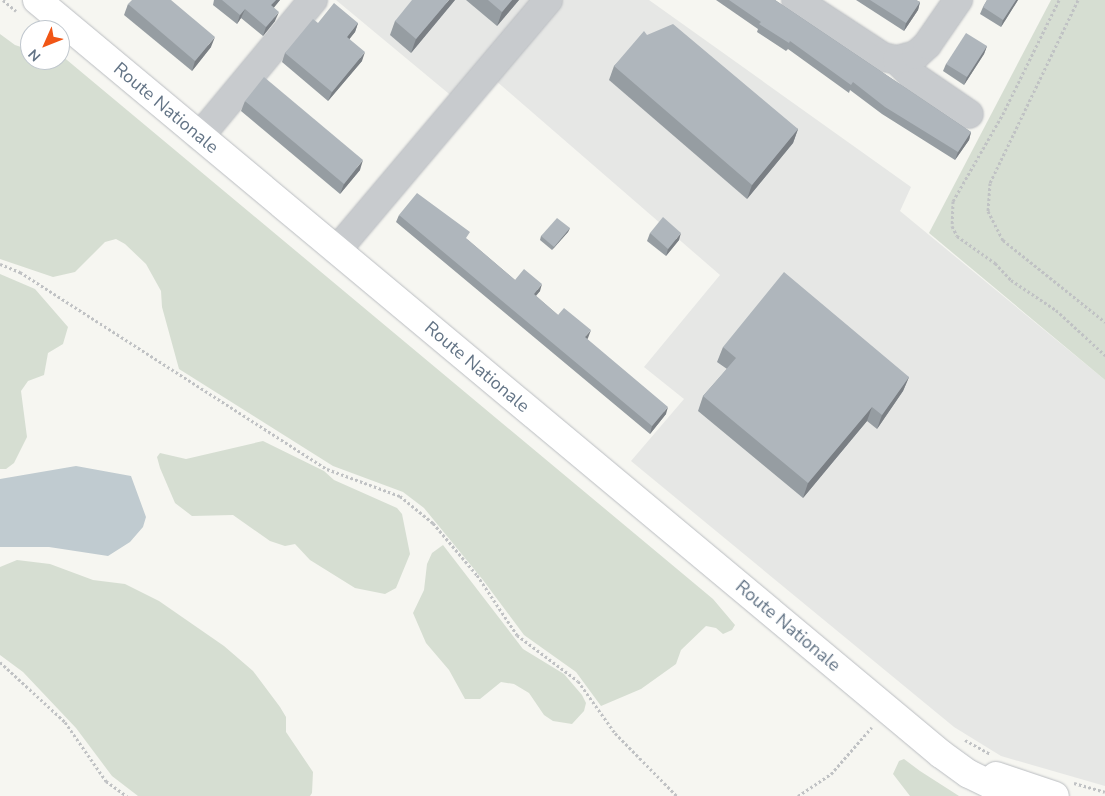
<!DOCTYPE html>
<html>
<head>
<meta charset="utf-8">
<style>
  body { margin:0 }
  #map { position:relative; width:1105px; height:796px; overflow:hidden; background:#f6f6f1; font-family:"Nunito Sans",sans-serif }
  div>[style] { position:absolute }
  .built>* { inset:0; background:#e6e7e5 }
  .green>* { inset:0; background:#d6ded2 }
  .water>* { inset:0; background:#c0cbd0 }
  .path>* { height:3px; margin-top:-1.5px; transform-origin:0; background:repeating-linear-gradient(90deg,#c0c2c4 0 2.5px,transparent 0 5px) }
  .roads { filter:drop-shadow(0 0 1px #babdc1) drop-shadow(0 0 1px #babdc1) }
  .minor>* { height:28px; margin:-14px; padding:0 14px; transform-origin:14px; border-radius:14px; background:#c8cbce }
  .major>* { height:28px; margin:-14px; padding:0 14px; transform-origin:14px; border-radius:14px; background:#fff }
  .wall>* { inset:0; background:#969da2 }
  .shaded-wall>* { inset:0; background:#7a7f84 }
  .building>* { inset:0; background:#afb6bc }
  span { translate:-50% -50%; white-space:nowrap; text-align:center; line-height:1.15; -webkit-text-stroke:5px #fff; paint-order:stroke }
  .street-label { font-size:18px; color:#627385 }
  .north { position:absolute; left:20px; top:20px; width:50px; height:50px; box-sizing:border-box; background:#fff; border:1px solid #c0c7ce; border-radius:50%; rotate:226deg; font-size:14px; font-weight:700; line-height:20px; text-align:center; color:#627385 }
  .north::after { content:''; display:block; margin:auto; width:18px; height:22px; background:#f15616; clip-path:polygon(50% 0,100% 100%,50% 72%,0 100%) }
</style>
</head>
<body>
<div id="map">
  <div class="built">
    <i style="clip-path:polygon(336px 0,649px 0,911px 187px,900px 211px,1105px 380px,1105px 786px,1001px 756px,954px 727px,631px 461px,684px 399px,644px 367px,720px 275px,480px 67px,454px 98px)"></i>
  </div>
  <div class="green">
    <i style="clip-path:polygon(1051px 0,1105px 0,1105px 380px,929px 233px)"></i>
    <i style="clip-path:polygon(0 34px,15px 45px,30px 50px,30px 60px,60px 60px,61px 55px,713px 599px,735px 625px,732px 630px,723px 634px,716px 628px,706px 626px,681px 650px,676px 664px,641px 689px,601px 706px,576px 672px,524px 635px,483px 580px,424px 508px,403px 492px,333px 466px,179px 369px,162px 307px,161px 291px,146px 264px,125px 244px,116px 239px,105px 242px,75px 272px,53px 277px,0 259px)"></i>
    <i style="clip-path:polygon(0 274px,35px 289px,68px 327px,63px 344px,48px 353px,44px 375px,28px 381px,21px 391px,27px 437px,14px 463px,6px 469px,0 469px)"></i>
    <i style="clip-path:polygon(263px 441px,324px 471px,334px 480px,397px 508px,402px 514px,410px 554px,396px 588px,385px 594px,355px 588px,310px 560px,295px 544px,285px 546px,270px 541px,233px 515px,192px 516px,175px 503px,160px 468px,157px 457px,160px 453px,186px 459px)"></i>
    <i style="clip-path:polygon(443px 545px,523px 649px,564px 674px,582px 695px,586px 703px,584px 711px,572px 724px,553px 721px,544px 715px,529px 693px,514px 684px,501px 682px,480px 699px,465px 699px,449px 670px,426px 643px,413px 613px,424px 590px,427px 564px,432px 553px)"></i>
    <i style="clip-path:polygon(17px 560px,50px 564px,93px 580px,125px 584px,159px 601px,224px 646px,253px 671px,280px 707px,286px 717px,286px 732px,313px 772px,312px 793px,310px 796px,138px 796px,112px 776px,76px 728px,23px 672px,0 655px,0 567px)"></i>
    <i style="clip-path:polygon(904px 759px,920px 771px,959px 796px,910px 796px,893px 774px,899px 761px)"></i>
  </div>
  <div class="water">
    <i style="clip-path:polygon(76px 466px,131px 476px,146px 517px,143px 527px,130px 542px,108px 556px,49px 547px,0 547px,0 479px)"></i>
  </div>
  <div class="path">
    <i style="left:3px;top:0;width:17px;rotate:40deg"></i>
    <i style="left:1059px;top:0;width:125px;rotate:116.2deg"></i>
    <i style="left:1004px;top:112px;width:103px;rotate:119.8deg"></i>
    <i style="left:953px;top:201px;width:25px;rotate:92deg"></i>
    <i style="left:952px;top:226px;width:11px;rotate:63deg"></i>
    <i style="left:957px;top:236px;width:47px;rotate:35.4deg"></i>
    <i style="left:995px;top:263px;width:23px;rotate:47deg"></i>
    <i style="left:1011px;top:280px;width:54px;rotate:33.7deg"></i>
    <i style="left:1056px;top:310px;width:67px;rotate:42.6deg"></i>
    <i style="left:1078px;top:0;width:203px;rotate:115.7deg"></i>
    <i style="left:990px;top:183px;width:28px;rotate:94deg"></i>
    <i style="left:988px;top:211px;width:33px;rotate:63deg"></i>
    <i style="left:1003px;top:240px;width:131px;rotate:38.8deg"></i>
    <i style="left:0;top:264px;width:22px;rotate:22deg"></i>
    <i style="left:20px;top:272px;width:365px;rotate:32.7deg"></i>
    <i style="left:327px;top:469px;width:78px;rotate:20.3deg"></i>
    <i style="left:400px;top:496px;width:43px;rotate:39.3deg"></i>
    <i style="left:433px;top:523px;width:68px;rotate:49.8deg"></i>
    <i style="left:477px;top:575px;width:72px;rotate:56.3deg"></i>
    <i style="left:517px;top:635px;width:76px;rotate:37deg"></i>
    <i style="left:578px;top:681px;width:64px;rotate:54.6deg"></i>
    <i style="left:615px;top:733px;width:88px;rotate:45.5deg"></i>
    <i style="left:0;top:662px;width:88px;rotate:42.7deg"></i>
    <i style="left:65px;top:722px;width:72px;rotate:55.2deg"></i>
    <i style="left:106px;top:781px;width:26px;rotate:36deg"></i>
    <i style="left:965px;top:740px;width:29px;rotate:29deg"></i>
    <i style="left:1074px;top:783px;width:32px;rotate:16deg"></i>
    <i style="left:798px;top:796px;width:40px;rotate:-34deg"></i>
    <i style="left:831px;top:774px;width:62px;rotate:-48.9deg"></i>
  </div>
  <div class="roads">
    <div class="minor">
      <i style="left:796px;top:0;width:104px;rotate:33.2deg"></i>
      <i style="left:883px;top:57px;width:14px;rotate:12deg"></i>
      <i style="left:897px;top:60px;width:21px;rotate:45deg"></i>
      <i style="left:912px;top:75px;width:69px;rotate:34.4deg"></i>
      <i style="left:897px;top:60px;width:20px;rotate:-15deg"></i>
      <i style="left:916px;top:55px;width:15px;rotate:-42deg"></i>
      <i style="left:927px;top:45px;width:55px;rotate:-55.4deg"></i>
      <i style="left:200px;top:136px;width:177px;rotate:-50.3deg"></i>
      <i style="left:337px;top:250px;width:327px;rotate:-49.8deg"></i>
    </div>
    <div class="major">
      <i style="left:37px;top:0;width:1177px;rotate:39.83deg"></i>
      <i style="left:941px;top:754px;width:34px;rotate:36deg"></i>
      <i style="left:969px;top:774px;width:50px;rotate:26.1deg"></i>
      <i style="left:996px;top:776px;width:62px;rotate:18.7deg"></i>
    </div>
  </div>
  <div class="wall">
    <i style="clip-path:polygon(214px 0,280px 0,274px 7px,275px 21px,263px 36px,241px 18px,237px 24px,213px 5px)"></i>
    <i style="clip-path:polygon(455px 0,411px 53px,390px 35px,395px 21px)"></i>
    <i style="clip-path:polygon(466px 0,519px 0,497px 26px)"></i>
    <i style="clip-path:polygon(716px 0,775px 0,971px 132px,969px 140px,955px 160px,882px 114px,850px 90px,849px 93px,788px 49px,786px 51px,757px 32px,758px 29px)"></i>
    <i style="clip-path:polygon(856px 0,916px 0,920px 2px,918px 10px,904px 31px)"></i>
    <i style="clip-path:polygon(987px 0,1018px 0,1001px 27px,980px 14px,983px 7px)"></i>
    <i style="clip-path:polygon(128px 4px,211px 47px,192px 71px,124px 15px)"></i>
    <i style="clip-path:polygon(318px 23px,358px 23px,355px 32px,349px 39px,362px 61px,328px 101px,282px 62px,285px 53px)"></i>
    <i style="clip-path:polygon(647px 35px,798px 129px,793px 143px,747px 199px,609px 80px,614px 66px)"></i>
    <i style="clip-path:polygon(987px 46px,984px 54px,964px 85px,943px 71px,946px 64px)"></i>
    <i style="clip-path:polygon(245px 101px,360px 170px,340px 194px,241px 111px)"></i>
    <i style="clip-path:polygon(399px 215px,468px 240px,515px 280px,540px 291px,536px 296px,558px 315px,588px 338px,587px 339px,666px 414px,650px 434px,396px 222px)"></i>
    <i style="clip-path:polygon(570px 228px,568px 232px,552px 250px,540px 240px,541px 236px)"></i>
    <i style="clip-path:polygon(650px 233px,679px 240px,666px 256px,647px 241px)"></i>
    <i style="clip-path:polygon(723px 347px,909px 377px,903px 391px,877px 429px,867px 421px,803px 498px,698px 411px,703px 396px,727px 369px,717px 362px)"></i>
  </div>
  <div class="shaded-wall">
    <i style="clip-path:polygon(276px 0,280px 0,268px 15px,271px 5px)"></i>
    <i style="clip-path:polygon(449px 0,455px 0,411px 53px,416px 39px)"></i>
    <i style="clip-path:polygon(512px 0,519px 0,497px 26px,502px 12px)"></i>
    <i style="clip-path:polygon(1016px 0,1018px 0,1001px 27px,1003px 20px)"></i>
    <i style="clip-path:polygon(920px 2px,918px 10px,904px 31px,906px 23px)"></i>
    <i style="clip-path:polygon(245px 9px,241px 18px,237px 24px,240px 15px)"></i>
    <i style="clip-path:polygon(279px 12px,275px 21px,263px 36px,266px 27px)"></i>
    <i style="clip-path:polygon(358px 23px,355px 32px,344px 46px,347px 37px)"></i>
    <i style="clip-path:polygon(215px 37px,211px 47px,192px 71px,195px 61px)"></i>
    <i style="clip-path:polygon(987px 46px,984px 54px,964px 85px,967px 77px)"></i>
    <i style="clip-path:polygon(365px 52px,362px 61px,328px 101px,332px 92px)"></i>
    <i style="clip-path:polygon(798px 129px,793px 143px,747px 199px,752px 185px)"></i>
    <i style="clip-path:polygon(971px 132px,969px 140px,955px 160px,958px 152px)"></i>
    <i style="clip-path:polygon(363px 160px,360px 170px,340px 194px,344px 184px)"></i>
    <i style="clip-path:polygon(570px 228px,568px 232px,552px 250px,554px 247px)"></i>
    <i style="clip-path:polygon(681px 233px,679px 240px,666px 256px,668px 249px)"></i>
    <i style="clip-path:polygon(542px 284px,540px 291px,531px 301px,534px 294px)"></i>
    <i style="clip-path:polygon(591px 330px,588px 338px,582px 345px,585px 337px)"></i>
    <i style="clip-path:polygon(909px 377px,903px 391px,877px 429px,882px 415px)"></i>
    <i style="clip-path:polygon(668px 407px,666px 414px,650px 434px,652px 426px)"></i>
    <i style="clip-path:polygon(872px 407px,867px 421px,803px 498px,808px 483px)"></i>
  </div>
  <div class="building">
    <i style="clip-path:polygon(132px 0,171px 0,215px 37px,195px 61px,128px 4px)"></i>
    <i style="clip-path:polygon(222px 0,276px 0,271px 5px,279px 12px,266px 27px,245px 9px,240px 15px)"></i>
    <i style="clip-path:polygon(412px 0,449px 0,416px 39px,395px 21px)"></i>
    <i style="clip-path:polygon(488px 0,512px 0,502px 12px)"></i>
    <i style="clip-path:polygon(729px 0,775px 0,971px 132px,958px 152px,885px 107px,853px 82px,851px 85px,790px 41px,789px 43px,759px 24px,761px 22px)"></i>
    <i style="clip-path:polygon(870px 0,916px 0,920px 2px,906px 23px)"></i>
    <i style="clip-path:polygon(987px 0,1016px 0,1003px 20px,983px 7px)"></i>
    <i style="clip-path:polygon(334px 3px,358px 23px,347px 37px,365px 52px,332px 92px,285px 53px,313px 19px,318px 23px)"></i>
    <i style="clip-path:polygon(673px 24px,798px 129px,752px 185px,614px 66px,644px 31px,647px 35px)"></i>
    <i style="clip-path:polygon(966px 33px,987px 46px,967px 77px,946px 64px)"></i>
    <i style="clip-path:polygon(264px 77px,363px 160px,344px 184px,245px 101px)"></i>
    <i style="clip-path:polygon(417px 193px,470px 232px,466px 238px,515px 280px,524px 269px,542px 284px,534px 294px,558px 315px,564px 308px,591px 330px,585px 337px,668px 407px,652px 426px,399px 215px)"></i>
    <i style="clip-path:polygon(663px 217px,681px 233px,668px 249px,650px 233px)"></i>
    <i style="clip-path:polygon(557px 218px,570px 228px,554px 247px,541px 236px)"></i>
    <i style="clip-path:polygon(784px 272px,909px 377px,882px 415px,872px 407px,808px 483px,703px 396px,736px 358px,723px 347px)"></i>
  </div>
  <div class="street-label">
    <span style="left:166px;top:108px;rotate:40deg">Route Nationale</span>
    <span style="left:477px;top:367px;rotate:40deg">Route Nationale</span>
    <span style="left:788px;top:626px;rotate:40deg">Route Nationale</span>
  </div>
  <div class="north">N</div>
</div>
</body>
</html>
